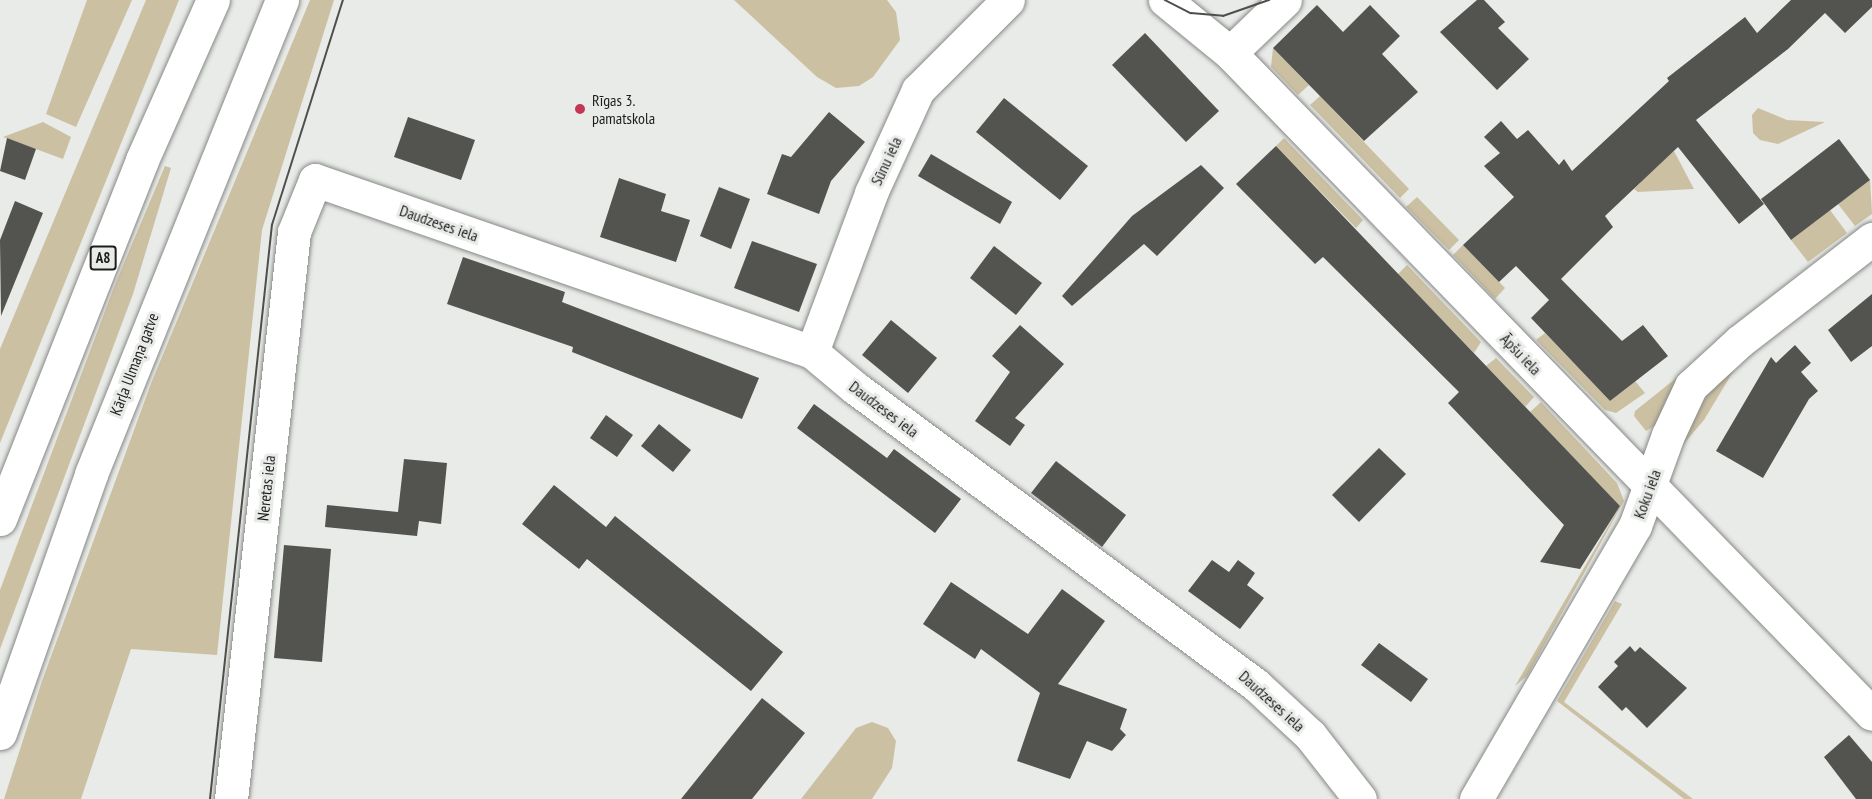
<!DOCTYPE html>
<html>
<head>
<meta charset="utf-8">
<style>
  body { margin:0 }
  #map { position:relative; width:1872px; height:799px; overflow:hidden; background:#e8ebe7; font-family:"PT Sans Narrow",sans-serif }
  div>[style] { position:absolute }
  .green>* { inset:0; background:#ccc0a3 }
  .building>* { inset:0; background:#535450 }
  .roads { filter:drop-shadow(0 0 2px #878986) drop-shadow(0 0 2px #878986) }
  .street>* { height:33px; margin:-16.5px; padding:0 16.5px; transform-origin:16.5px; border-radius:16.5px; background:#fff }
  .highway>* { height:33px; margin:-16.5px; padding:0 16.5px; transform-origin:16.5px; border-radius:16.5px; background:#fff }
  .tram>* { height:1.5px; margin:-0.75px; padding:0 0.75px; transform-origin:0.75px; border-radius:0.75px; background:#4e4f4d }
  .dots>* { width:16px; height:16px; translate:-50% -50%; box-sizing:border-box; border:3px solid #e8ebe7; border-radius:50% }
  span { translate:-50% -50%; white-space:nowrap; text-align:center; line-height:1.15; -webkit-text-stroke:6px #e8ebe7; paint-order:stroke }
  .shield-label span { padding:2px 4px; background:#e8ebe7; border:2px solid; border-radius:4px; -webkit-text-stroke-width:0 }
  .shield-label { font-size:15px; color:#1d1e1c; font-weight:700 }
  .poi-label { font-size:16px; color:#1d1e1c }
  .left { translate:0 -50%; text-align:left }
  .street-label { font-size:16px; color:#1d1e1c }
</style>
</head>
<body>
<div id="map">
  <div class="green">
    <i style="clip-path:polygon(87px 0,132px 0,76px 127px,46px 114px)"></i>
    <i style="clip-path:polygon(146px 0,179px 0,0 443px,0 349px)"></i>
    <i style="clip-path:polygon(310px 0,334px 0,262px 230px,217px 655px,131px 649px,81px 799px,4px 799px,42px 681px,152px 381px)"></i>
    <i style="clip-path:polygon(734px 0,887px 0,896px 12px,900px 40px,873px 77px,859px 86px,836px 88px,817px 77px)"></i>
    <i style="clip-path:polygon(1273px 48px,1309px 85px,1298px 95px,1271px 67px)"></i>
    <i style="clip-path:polygon(1320px 96px,1409px 189px,1400px 198px,1310px 105px)"></i>
    <i style="clip-path:polygon(1758px 108px,1787px 120px,1825px 122px,1778px 144px,1760px 140px,1753px 133px,1752px 115px)"></i>
    <i style="clip-path:polygon(43px 122px,71px 137px,63px 159px,3px 137px)"></i>
    <i style="clip-path:polygon(1284px 138px,1363px 220px,1356px 228px,1276px 146px)"></i>
    <i style="clip-path:polygon(1674px 151px,1694px 189px,1638px 192px,1634px 189px,1640px 183px,1634px 177px)"></i>
    <i style="clip-path:polygon(165px 166px,171px 168px,133px 294px,0 649px,0 590px,116px 282px)"></i>
    <i style="clip-path:polygon(1870px 180px,1872px 214px,1855px 226px,1838px 204px)"></i>
    <i style="clip-path:polygon(1417px 197px,1459px 240px,1449px 250px,1406px 207px)"></i>
    <i style="clip-path:polygon(1830px 210px,1847px 233px,1808px 262px,1791px 240px)"></i>
    <i style="clip-path:polygon(1463px 245px,1505px 288px,1495px 299px,1453px 255px)"></i>
    <i style="clip-path:polygon(1407px 265px,1481px 342px,1474px 353px,1398px 274px)"></i>
    <i style="clip-path:polygon(1545px 333px,1610px 401px,1635px 381px,1645px 393px,1616px 413px,1605px 410px,1536px 340px)"></i>
    <i style="clip-path:polygon(1496px 358px,1534px 397px,1525px 407px,1486px 366px)"></i>
    <i style="clip-path:polygon(1737px 365px,1704px 420px,1681px 447px,1708px 391px)"></i>
    <i style="clip-path:polygon(1680px 375px,1656px 425px,1646px 431px,1634px 416px,1635px 411px)"></i>
    <i style="clip-path:polygon(1541px 402px,1617px 483px,1624px 501px,1527px 676px,1515px 686px,1620px 506px,1530px 412px)"></i>
    <i style="clip-path:polygon(1615px 601px,1622px 604px,1564px 702px,1693px 799px,1684px 799px,1557px 701px)"></i>
    <i style="clip-path:polygon(872px 722px,888px 728px,896px 741px,892px 768px,872px 799px,801px 799px,856px 728px)"></i>
  </div>
  <div class="building">
    <i style="clip-path:polygon(1477px 0,1484px 0,1505px 22px,1498px 28px,1529px 59px,1497px 90px,1440px 32px)"></i>
    <i style="clip-path:polygon(1791px 0,1872px 0,1872px 7px,1845px 33px,1825px 13px,1788px 49px,1696px 120px,1764px 204px,1739px 224px,1678px 147px,1605px 216px,1613px 227px,1561px 279px,1622px 341px,1643px 325px,1668px 356px,1610px 401px,1531px 318px,1549px 300px,1516px 266px,1499px 282px,1463px 245px,1514px 197px,1484px 166px,1500px 153px,1484px 137px,1501px 121px,1517px 139px,1528px 130px,1559px 165px,1564px 159px,1572px 171px,1669px 81px,1667px 78px,1745px 17px,1757px 33px)"></i>
    <i style="clip-path:polygon(1317px 5px,1343px 32px,1370px 5px,1400px 36px,1382px 54px,1418px 92px,1364px 141px,1273px 48px)"></i>
    <i style="clip-path:polygon(1145px 33px,1219px 111px,1186px 142px,1112px 65px)"></i>
    <i style="clip-path:polygon(1004px 98px,1088px 166px,1060px 200px,976px 132px)"></i>
    <i style="clip-path:polygon(829px 112px,865px 142px,831px 181px,819px 214px,767px 194px,782px 154px,791px 157px)"></i>
    <i style="clip-path:polygon(408px 117px,475px 140px,461px 180px,394px 157px)"></i>
    <i style="clip-path:polygon(7px 138px,36px 149px,25px 180px,0 171px)"></i>
    <i style="clip-path:polygon(1839px 139px,1870px 180px,1791px 240px,1761px 199px)"></i>
    <i style="clip-path:polygon(1276px 146px,1620px 506px,1580px 569px,1540px 562px,1564px 525px,1448px 403px,1459px 392px,1323px 257px,1315px 264px,1236px 184px)"></i>
    <i style="clip-path:polygon(931px 154px,1012px 202px,1000px 224px,918px 176px)"></i>
    <i style="clip-path:polygon(1201px 165px,1224px 188px,1157px 256px,1144px 244px,1072px 306px,1062px 296px,1132px 216px)"></i>
    <i style="clip-path:polygon(619px 178px,666px 194px,661px 211px,690px 220px,676px 262px,600px 237px)"></i>
    <i style="clip-path:polygon(719px 187px,750px 199px,731px 249px,700px 236px)"></i>
    <i style="clip-path:polygon(15px 201px,43px 213px,1px 316px,0 240px)"></i>
    <i style="clip-path:polygon(752px 241px,817px 264px,799px 312px,734px 288px)"></i>
    <i style="clip-path:polygon(994px 246px,1042px 283px,1016px 315px,970px 278px)"></i>
    <i style="clip-path:polygon(463px 257px,565px 292px,562px 302px,759px 378px,742px 419px,572px 352px,573px 347px,447px 304px)"></i>
    <i style="clip-path:polygon(1872px 294px,1872px 346px,1851px 362px,1828px 330px)"></i>
    <i style="clip-path:polygon(891px 320px,937px 358px,908px 393px,862px 355px)"></i>
    <i style="clip-path:polygon(1020px 325px,1064px 364px,1015px 418px,1025px 425px,1010px 446px,975px 421px,1010px 372px,992px 356px)"></i>
    <i style="clip-path:polygon(1795px 345px,1811px 363px,1801px 372px,1818px 391px,1809px 399px,1763px 478px,1716px 451px,1771px 357px,1776px 363px)"></i>
    <i style="clip-path:polygon(814px 404px,887px 458px,894px 449px,961px 499px,935px 533px,797px 428px)"></i>
    <i style="clip-path:polygon(606px 415px,633px 435px,617px 457px,590px 438px)"></i>
    <i style="clip-path:polygon(659px 424px,691px 450px,673px 472px,641px 446px)"></i>
    <i style="clip-path:polygon(1379px 448px,1406px 474px,1359px 522px,1332px 495px)"></i>
    <i style="clip-path:polygon(404px 459px,447px 463px,441px 524px,419px 521px,417px 536px,325px 527px,327px 505px,398px 512px)"></i>
    <i style="clip-path:polygon(1056px 461px,1126px 515px,1102px 547px,1031px 493px)"></i>
    <i style="clip-path:polygon(554px 485px,606px 527px,615px 516px,783px 652px,751px 691px,587px 559px,579px 569px,522px 524px)"></i>
    <i style="clip-path:polygon(284px 545px,331px 549px,322px 662px,274px 658px)"></i>
    <i style="clip-path:polygon(1212px 560px,1229px 572px,1238px 560px,1255px 573px,1247px 585px,1264px 598px,1240px 629px,1188px 591px)"></i>
    <i style="clip-path:polygon(951px 582px,1028px 634px,1062px 589px,1105px 621px,1058px 684px,1127px 709px,1120px 729px,1126px 735px,1112px 751px,1087px 741px,1070px 779px,1017px 761px,1040px 693px,981px 649px,975px 659px,923px 624px)"></i>
    <i style="clip-path:polygon(1379px 643px,1428px 679px,1411px 702px,1361px 665px)"></i>
    <i style="clip-path:polygon(1630px 646px,1635px 652px,1640px 647px,1687px 688px,1647px 728px,1626px 707px,1622px 711px,1598px 687px,1618px 666px,1614px 662px)"></i>
    <i style="clip-path:polygon(762px 698px,805px 733px,752px 799px,681px 799px)"></i>
    <i style="clip-path:polygon(1849px 735px,1872px 762px,1872px 799px,1856px 799px,1824px 757px)"></i>
  </div>
  <div class="roads">
    <div class="street">
      <i style="left:1165px;top:0;width:84px;rotate:39.2deg"></i>
      <i style="left:1230px;top:53px;width:921px;rotate:45.84deg"></i>
      <i style="left:1230px;top:53px;width:76px;rotate:-43.9deg"></i>
      <i style="left:812px;top:352px;width:170px;rotate:-69.6deg"></i>
      <i style="left:871px;top:193px;width:113px;rotate:-65.5deg"></i>
      <i style="left:918px;top:90px;width:127px;rotate:-45deg"></i>
      <i style="left:231px;top:799px;width:570px;rotate:-83.66deg"></i>
      <i style="left:294px;top:232px;width:56px;rotate:-68deg"></i>
      <i style="left:315px;top:180px;width:526px;rotate:19.09deg"></i>
      <i style="left:812px;top:352px;width:55px;rotate:39.8deg"></i>
      <i style="left:854px;top:387px;width:500px;rotate:36.55deg"></i>
      <i style="left:1256px;top:685px;width:74px;rotate:42.8deg"></i>
      <i style="left:1310px;top:735px;width:81px;rotate:52deg"></i>
      <i style="left:1476px;top:799px;width:316px;rotate:-59.8deg"></i>
      <i style="left:1635px;top:526px;width:97px;rotate:-70.1deg"></i>
      <i style="left:1668px;top:435px;width:54px;rotate:-64.9deg"></i>
      <i style="left:1691px;top:386px;width:67px;rotate:-42.6deg"></i>
      <i style="left:1740px;top:341px;width:167px;rotate:-37.7deg"></i>
    </div>
    <div class="highway">
      <i style="left:0;top:519px;width:386px;rotate:-68.4deg"></i>
      <i style="left:142px;top:160px;width:175px;rotate:-66.1deg"></i>
      <i style="left:0;top:733px;width:275px;rotate:-70.6deg"></i>
      <i style="left:91px;top:474px;width:511px;rotate:-68.05deg"></i>
    </div>
  </div>
  <div class="tram">
    <i style="left:1165px;top:0;width:29px;rotate:27deg"></i>
    <i style="left:1191px;top:13px;width:32px;rotate:5deg"></i>
    <i style="left:1223px;top:16px;width:49px;rotate:-19.2deg"></i>
    <i style="left:210px;top:799px;width:577px;rotate:-83.84deg"></i>
    <i style="left:272px;top:225px;width:236px;rotate:-72.5deg"></i>
  </div>
  <div class="dots">
    <i style="left:580px;top:109px;background:#c53655"></i>
  </div>
  <div class="shield-label">
    <span style="left:103px;top:258px">A8</span>
  </div>
  <div class="poi-label">
    <span class="left" style="left:592px;top:109px">Rīgas 3.<br>pamatskola</span>
  </div>
  <div class="street-label">
    <span style="left:886px;top:161px;rotate:-65deg">Sūnu iela</span>
    <span style="left:439px;top:223px;rotate:19deg">Daudzeses iela</span>
    <span style="left:1521px;top:354px;rotate:46deg">Āpšu iela</span>
    <span style="left:134px;top:364px;rotate:-69deg">Kārļa Ulmaņa gatve</span>
    <span style="left:884px;top:409px;rotate:37deg">Daudzeses iela</span>
    <span style="left:266px;top:488px;rotate:-84deg">Neretas iela</span>
    <span style="left:1647px;top:494px;rotate:-70deg">Koku iela</span>
    <span style="left:1272px;top:701px;rotate:42deg">Daudzeses iela</span>
  </div>
</div>
</body>
</html>
